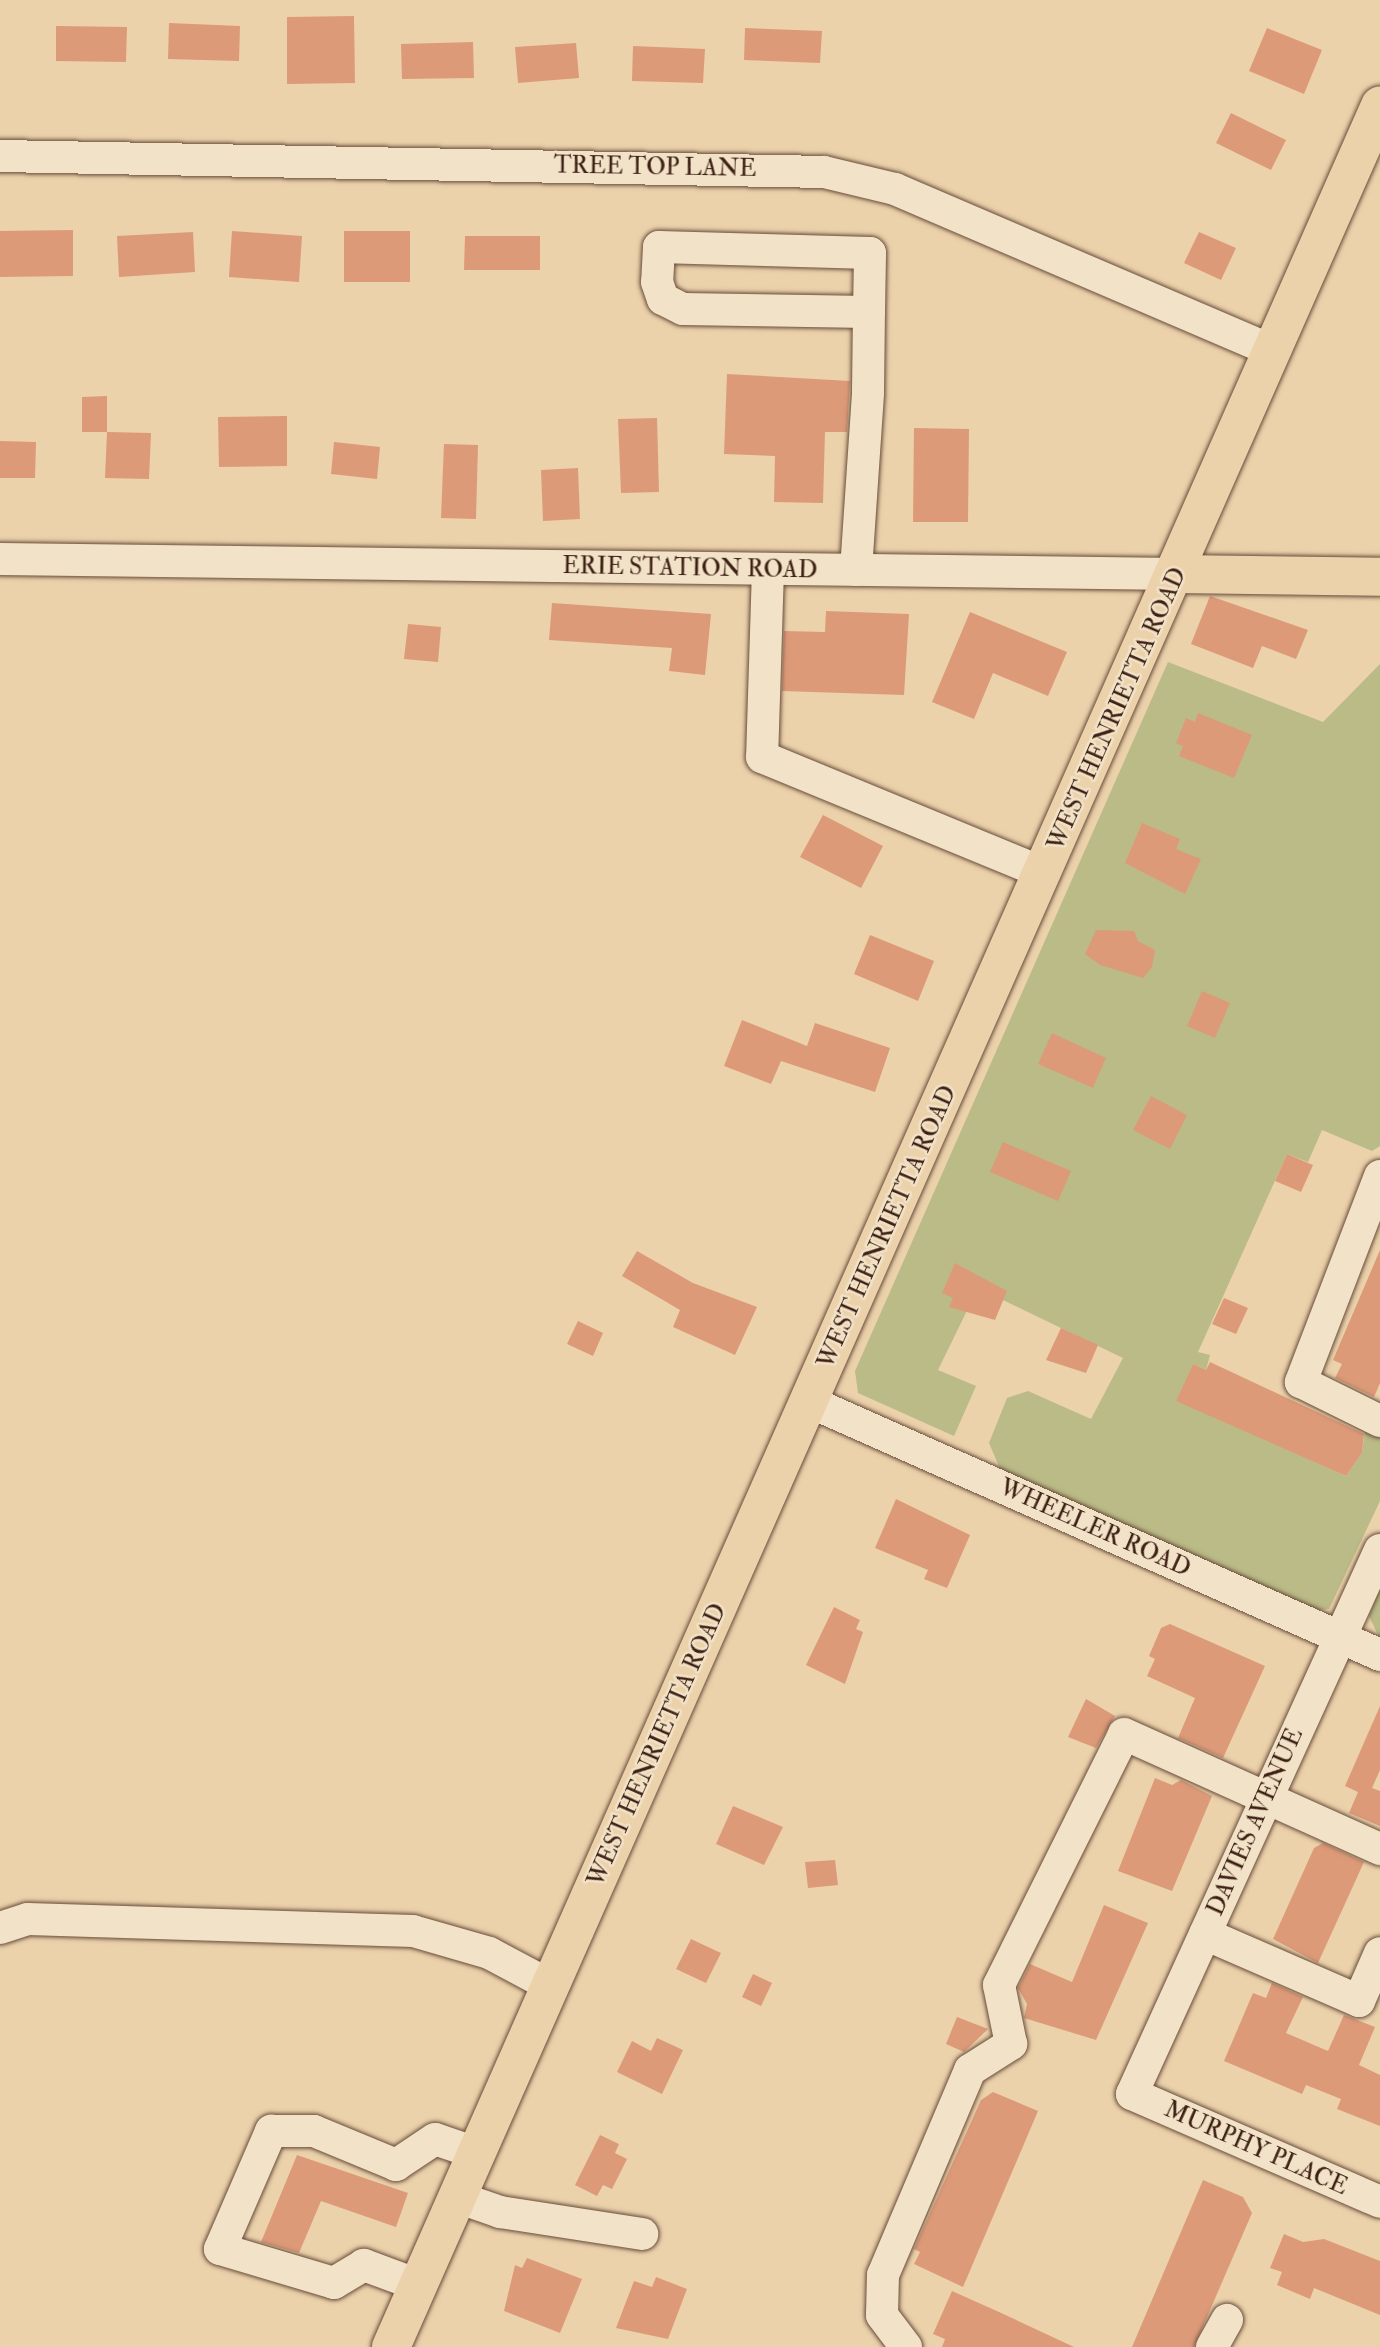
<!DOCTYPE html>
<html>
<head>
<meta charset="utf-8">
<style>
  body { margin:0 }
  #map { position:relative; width:1380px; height:2347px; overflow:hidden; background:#ebd2ab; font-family:"IM FELL Double Pica",serif }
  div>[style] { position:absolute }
  .green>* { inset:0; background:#babb87 }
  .building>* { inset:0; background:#dd9a79 }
  .roads { filter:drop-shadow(0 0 2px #684c3a) drop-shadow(0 0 2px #684c3a) }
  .minor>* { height:32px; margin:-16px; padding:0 16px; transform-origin:16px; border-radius:16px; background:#f2e2c8 }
  .major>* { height:38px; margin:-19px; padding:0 19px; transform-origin:19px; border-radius:19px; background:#ebd2ab }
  span { translate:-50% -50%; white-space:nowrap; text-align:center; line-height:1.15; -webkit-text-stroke:5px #f2e2c8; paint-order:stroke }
  .street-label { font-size:24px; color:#3c2014 }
</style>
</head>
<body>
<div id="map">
  <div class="green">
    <i style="clip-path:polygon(1168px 662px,1323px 722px,1380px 664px,1380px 1146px,1372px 1151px,1322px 1130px,1308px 1162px,1287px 1154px,1198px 1352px,1210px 1355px,1206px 1370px,1193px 1364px,1177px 1400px,1346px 1476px,1362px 1453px,1365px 1430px,1380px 1433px,1380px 1501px,1329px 1609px,1315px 1610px,1001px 1471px,989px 1443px,1007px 1398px,1028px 1391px,1091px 1419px,1123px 1358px,978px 1288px,938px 1370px,976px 1386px,954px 1436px,858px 1393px,855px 1371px)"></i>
    <i style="clip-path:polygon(1380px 1588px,1380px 1639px,1369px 1616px)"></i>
  </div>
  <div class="building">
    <i style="clip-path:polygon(354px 16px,355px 83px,287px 84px,287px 17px)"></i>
    <i style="clip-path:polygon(169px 23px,240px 26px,239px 61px,168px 59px)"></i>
    <i style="clip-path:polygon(56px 26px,127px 27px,126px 62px,56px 61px)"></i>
    <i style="clip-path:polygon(745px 28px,822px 31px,820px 63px,744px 60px)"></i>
    <i style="clip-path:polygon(1267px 28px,1322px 50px,1304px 94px,1249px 71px)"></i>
    <i style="clip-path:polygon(473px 42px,474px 78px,402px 79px,401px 44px)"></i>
    <i style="clip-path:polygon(576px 43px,579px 78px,518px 83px,515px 47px)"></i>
    <i style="clip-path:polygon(633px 46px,705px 49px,703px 83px,632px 81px)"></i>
    <i style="clip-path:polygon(1231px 113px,1286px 140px,1271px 170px,1216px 143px)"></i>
    <i style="clip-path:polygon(73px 230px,73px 276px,0 277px,0 231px)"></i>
    <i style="clip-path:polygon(232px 231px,302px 236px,299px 282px,229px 277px)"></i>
    <i style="clip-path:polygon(344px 231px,410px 231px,410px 282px,344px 282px)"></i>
    <i style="clip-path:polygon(193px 232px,195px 272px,119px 277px,117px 236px)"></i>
    <i style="clip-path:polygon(1199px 232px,1236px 248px,1221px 280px,1184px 263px)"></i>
    <i style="clip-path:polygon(465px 236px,540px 236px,540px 270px,464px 270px)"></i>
    <i style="clip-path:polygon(727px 374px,850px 381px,847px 432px,825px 432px,823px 503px,774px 502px,775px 456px,724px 454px)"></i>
    <i style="clip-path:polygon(107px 396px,107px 432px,82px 432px,82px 397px)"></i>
    <i style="clip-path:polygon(287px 416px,287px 466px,219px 467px,218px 417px)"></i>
    <i style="clip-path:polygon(657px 418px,659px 492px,621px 493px,618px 419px)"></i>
    <i style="clip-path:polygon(914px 428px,969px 429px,968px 522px,913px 522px)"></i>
    <i style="clip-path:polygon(107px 432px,151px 433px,149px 479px,105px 478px)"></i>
    <i style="clip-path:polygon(0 441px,36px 442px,35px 478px,0 478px)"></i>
    <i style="clip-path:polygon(334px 442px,380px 447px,377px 479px,331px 474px)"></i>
    <i style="clip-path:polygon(444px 444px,478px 445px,476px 519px,441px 518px)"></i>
    <i style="clip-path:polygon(578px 468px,580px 519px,543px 521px,541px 470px)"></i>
    <i style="clip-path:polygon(1210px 596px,1308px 630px,1296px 659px,1262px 646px,1253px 668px,1191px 644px)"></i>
    <i style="clip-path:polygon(552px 603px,711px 614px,705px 675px,669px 671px,672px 648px,549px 640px)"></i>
    <i style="clip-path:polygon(826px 611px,909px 614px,904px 695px,782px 691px,784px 631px,825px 632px)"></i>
    <i style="clip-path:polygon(970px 612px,1067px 652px,1048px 696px,993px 673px,974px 719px,932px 702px)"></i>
    <i style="clip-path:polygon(408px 624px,441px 627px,438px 662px,404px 659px)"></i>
    <i style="clip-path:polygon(1198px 713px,1252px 735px,1234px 778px,1179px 756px,1183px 746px,1176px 743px,1186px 718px,1195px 722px)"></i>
    <i style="clip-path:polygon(823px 815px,883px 846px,861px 888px,800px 857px)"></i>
    <i style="clip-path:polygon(1142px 823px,1180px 839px,1176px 849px,1201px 859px,1185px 894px,1125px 863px)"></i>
    <i style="clip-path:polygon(1096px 930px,1134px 931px,1138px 941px,1155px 950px,1152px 967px,1143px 978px,1100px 965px,1085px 954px)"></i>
    <i style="clip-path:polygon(870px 935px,934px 961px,918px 1001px,854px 974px)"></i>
    <i style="clip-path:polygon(1202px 991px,1230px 1003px,1215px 1038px,1187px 1026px)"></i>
    <i style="clip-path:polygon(742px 1020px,807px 1046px,815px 1023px,890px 1048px,875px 1092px,781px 1061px,771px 1084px,724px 1066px)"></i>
    <i style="clip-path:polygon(1052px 1033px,1106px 1058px,1093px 1088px,1038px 1064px)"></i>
    <i style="clip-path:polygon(1151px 1096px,1187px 1115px,1170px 1149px,1133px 1130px)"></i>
    <i style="clip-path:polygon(1003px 1142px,1071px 1171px,1058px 1201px,990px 1172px)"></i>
    <i style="clip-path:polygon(1287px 1154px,1313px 1165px,1301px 1192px,1275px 1181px)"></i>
    <i style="clip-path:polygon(1380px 1250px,1380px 1383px,1374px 1397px,1335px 1378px,1342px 1364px,1333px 1360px)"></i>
    <i style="clip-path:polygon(637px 1251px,693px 1283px,757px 1307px,735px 1355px,673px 1327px,680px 1310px,622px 1276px)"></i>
    <i style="clip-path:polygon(955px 1263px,1007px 1291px,995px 1320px,949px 1307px,953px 1298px,942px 1293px)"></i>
    <i style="clip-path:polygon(1224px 1298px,1248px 1308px,1236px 1334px,1212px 1324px)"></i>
    <i style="clip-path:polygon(578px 1321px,603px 1333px,593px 1356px,567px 1344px)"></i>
    <i style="clip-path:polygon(1061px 1328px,1098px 1345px,1086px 1373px,1046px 1360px)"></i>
    <i style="clip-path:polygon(1210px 1362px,1364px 1434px,1362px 1453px,1346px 1476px,1176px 1401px,1193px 1364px,1206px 1370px)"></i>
    <i style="clip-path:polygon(896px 1499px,970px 1535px,947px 1588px,924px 1579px,928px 1570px,875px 1548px)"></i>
    <i style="clip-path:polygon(834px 1607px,860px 1620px,856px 1629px,863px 1632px,845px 1684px,806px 1665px)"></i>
    <i style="clip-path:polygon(1170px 1624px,1265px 1666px,1223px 1758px,1178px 1738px,1195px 1698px,1147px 1676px,1155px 1659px,1149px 1656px,1161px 1628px)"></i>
    <i style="clip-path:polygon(1086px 1699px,1115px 1716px,1096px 1748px,1068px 1737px)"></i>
    <i style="clip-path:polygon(1380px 1706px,1380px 1770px,1372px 1788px,1380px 1791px,1380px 1826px,1349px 1813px,1358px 1792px,1345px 1786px)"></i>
    <i style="clip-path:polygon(1155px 1778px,1172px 1785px,1181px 1780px,1212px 1796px,1172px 1891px,1118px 1871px)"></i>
    <i style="clip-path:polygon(733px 1806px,783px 1827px,764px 1865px,716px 1844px)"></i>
    <i style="clip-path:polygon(1323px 1843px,1364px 1862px,1318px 1963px,1273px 1939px,1314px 1848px)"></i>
    <i style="clip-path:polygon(835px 1860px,838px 1885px,808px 1888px,805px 1862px)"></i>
    <i style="clip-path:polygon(1104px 1905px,1148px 1923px,1096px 2040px,1024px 2018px,1027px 2004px,1018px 1988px,1030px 1964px,1072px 1982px)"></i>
    <i style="clip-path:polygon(691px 1939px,721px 1953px,706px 1983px,676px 1969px)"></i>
    <i style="clip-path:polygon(753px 1974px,772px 1983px,761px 2006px,742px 1997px)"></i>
    <i style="clip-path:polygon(1272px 1983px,1303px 1997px,1286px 2033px,1328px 2051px,1344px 2015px,1375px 2027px,1359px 2065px,1380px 2075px,1380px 2126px,1337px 2109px,1341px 2099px,1306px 2085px,1302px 2094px,1224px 2061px,1253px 1993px,1266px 1998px)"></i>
    <i style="clip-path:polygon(957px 2017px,988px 2029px,964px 2052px,946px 2044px)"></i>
    <i style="clip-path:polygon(657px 2038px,683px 2050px,662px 2094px,617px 2072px,632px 2041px,651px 2051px)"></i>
    <i style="clip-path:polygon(993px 2092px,1038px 2111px,963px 2287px,914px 2264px,920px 2252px,914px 2249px,981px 2100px)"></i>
    <i style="clip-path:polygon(600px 2135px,619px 2144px,615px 2153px,627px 2159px,612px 2189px,603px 2185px,597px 2196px,575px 2185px)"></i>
    <i style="clip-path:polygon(297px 2155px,408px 2193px,396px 2227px,321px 2201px,299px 2253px,261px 2242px)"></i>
    <i style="clip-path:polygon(1203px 2180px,1243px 2197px,1252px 2213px,1194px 2347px,1132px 2347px)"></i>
    <i style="clip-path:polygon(1284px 2234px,1303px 2242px,1324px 2239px,1380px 2261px,1380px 2315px,1314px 2288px,1310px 2299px,1277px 2285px,1282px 2272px,1270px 2268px)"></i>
    <i style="clip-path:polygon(527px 2258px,582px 2279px,560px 2333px,504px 2311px,515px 2265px,522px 2268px)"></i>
    <i style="clip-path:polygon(656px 2277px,687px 2289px,668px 2339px,616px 2328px,634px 2281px,652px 2287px)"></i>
    <i style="clip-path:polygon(952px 2291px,999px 2312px,1074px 2347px,942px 2347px,945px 2339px,933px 2334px)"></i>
  </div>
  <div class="roads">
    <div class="minor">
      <i style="left:0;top:156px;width:824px;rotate:1.11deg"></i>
      <i style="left:824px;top:172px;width:73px;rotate:13.5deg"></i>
      <i style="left:895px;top:189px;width:411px;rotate:23.2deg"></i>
      <i style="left:0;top:559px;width:1177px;rotate:0.73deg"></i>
      <i style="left:768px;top:569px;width:188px;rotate:91.8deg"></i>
      <i style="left:762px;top:757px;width:305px;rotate:22.4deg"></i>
      <i style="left:856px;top:570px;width:178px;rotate:-86.1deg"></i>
      <i style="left:868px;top:392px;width:80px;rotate:-89.3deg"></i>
      <i style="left:869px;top:312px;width:59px;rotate:-89deg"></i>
      <i style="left:870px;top:253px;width:211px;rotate:-178.4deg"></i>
      <i style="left:659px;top:247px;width:35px;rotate:93deg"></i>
      <i style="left:657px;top:282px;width:18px;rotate:71deg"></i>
      <i style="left:663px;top:299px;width:22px;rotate:27deg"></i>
      <i style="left:683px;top:309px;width:186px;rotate:0.9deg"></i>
      <i style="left:1380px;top:1176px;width:221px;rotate:111deg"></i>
      <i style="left:1301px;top:1382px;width:88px;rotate:26.3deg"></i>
      <i style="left:810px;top:1402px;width:624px;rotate:23.93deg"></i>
      <i style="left:1380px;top:1550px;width:598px;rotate:114.51deg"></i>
      <i style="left:1132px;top:2094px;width:270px;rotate:23.5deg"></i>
      <i style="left:0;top:1928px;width:29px;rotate:-18deg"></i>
      <i style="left:28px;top:1919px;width:385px;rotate:1.8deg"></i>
      <i style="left:413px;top:1931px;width:79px;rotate:16.1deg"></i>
      <i style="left:489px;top:1953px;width:70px;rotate:28deg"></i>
      <i style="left:1205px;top:1934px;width:168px;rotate:23.5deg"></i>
      <i style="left:1359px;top:2001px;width:52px;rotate:-66.4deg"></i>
      <i style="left:457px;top:2197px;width:46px;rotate:19.2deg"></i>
      <i style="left:500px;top:2212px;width:144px;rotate:8.8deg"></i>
      <i style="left:418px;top:2285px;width:58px;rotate:-159.7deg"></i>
      <i style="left:364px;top:2265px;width:35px;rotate:149deg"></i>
      <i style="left:334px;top:2283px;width:119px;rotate:-163.4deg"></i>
      <i style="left:220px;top:2249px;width:129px;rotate:-66.6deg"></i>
      <i style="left:271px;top:2131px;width:43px"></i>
      <i style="left:314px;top:2131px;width:89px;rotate:22.5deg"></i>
      <i style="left:396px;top:2165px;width:47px;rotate:-33.7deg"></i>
      <i style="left:435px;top:2139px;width:43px;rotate:18.9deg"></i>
      <i style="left:906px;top:2347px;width:40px;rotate:-127deg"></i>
      <i style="left:882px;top:2315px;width:40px;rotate:-88.6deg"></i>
      <i style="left:883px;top:2275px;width:223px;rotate:-67deg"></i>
      <i style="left:970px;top:2070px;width:49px;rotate:-32.4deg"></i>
      <i style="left:1011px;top:2044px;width:60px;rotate:-101.5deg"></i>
      <i style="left:999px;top:1985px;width:280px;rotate:-63.5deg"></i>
      <i style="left:1124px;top:1734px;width:281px;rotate:24.2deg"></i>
      <i style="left:1212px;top:2347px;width:31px;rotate:-61deg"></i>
    </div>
    <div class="major">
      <i style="left:1177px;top:574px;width:203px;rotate:0.8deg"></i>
      <i style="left:391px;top:2347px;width:2450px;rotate:-66.19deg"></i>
    </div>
  </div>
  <div class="street-label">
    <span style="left:655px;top:167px;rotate:1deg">TREE TOP LANE</span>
    <span style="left:690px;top:568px;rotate:1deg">ERIE STATION ROAD</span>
    <span style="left:1117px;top:709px;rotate:-66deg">WEST HENRIETTA ROAD</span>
    <span style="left:887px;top:1227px;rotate:-66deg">WEST HENRIETTA ROAD</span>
    <span style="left:1095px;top:1528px;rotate:24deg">WHEELER ROAD</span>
    <span style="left:657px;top:1745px;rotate:-66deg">WEST HENRIETTA ROAD</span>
    <span style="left:1255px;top:1822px;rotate:-66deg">DAVIES AVENUE</span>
    <span style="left:1256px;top:2148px;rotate:24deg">MURPHY PLACE</span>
  </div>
</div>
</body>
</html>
